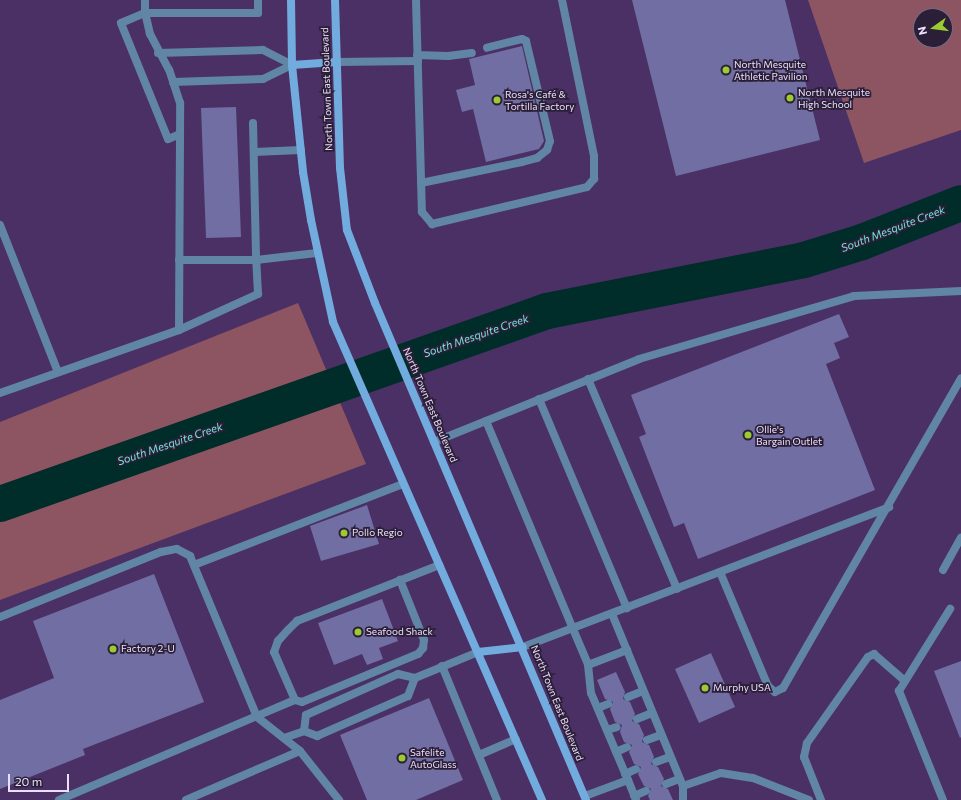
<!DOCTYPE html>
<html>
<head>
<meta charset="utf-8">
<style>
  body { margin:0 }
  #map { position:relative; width:961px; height:800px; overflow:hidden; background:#4a3064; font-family:Commissioner,sans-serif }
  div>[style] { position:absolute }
  .green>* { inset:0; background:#8c5561 }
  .river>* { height:36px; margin:-18px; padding:0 18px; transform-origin:18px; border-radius:18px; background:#002d29 }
  .building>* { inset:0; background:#706ea2 }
  .service>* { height:8px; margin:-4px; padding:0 4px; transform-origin:4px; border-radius:4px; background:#6185a5 }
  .secondary>* { height:8px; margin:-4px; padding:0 4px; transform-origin:4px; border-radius:4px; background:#72acde }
  .dots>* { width:11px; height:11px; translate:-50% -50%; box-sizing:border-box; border:2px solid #2b1f37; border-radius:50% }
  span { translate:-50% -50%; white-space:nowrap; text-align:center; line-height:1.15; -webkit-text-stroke:3.5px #2b1f37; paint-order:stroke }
  .poi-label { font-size:10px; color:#ecdefd }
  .left { translate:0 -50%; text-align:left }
  .street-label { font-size:10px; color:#ecdefd }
  .water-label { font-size:11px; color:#70e8da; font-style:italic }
  .north { position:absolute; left:913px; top:8px; width:40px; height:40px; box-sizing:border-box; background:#2b1f37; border:1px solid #786b86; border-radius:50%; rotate:256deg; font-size:11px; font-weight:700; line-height:16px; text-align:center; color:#ecdefd }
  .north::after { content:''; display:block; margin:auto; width:14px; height:18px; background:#9cca31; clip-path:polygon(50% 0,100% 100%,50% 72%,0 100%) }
  .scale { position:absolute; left:8px; top:774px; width:61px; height:18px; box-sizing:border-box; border:2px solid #ecdefd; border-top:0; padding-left:5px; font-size:12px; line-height:14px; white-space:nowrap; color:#ecdefd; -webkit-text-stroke:3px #2b1f37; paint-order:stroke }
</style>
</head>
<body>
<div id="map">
  <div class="green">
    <i style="clip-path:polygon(evenodd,808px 0,961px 0,961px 130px,864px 163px,808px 0,921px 16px,945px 16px,945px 40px,921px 40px,921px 16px)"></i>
    <i style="clip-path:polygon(298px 303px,366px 464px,0 600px,0 422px)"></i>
  </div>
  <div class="river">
    <i style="left:0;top:504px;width:580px;rotate:-19.43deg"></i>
    <i style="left:547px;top:311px;width:262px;rotate:-11.2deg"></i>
    <i style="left:804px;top:260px;width:61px;rotate:-17.2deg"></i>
    <i style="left:862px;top:242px;width:106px;rotate:-21.5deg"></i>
  </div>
  <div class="building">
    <i style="clip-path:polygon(632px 0,785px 0,820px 140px,676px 176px)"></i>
    <i style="clip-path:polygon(522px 46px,544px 141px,539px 149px,486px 162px,473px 109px,462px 112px,456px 90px,475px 85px,469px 59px)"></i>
    <i style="clip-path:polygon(236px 107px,241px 237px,206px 238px,201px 108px)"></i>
    <i style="clip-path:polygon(839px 314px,849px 337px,834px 343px,840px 358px,826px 364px,875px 490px,698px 559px,684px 523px,674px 527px,639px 437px,646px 434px,631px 395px)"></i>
    <i style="clip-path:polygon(367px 505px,379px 544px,321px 561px,310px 526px)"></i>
    <i style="clip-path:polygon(154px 574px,204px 702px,83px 749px,85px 755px,0 789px,0 700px,54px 678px,33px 621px)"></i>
    <i style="clip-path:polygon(382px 599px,398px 641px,379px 648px,383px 659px,367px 665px,362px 654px,334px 665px,318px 623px)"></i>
    <i style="clip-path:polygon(711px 653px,735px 707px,699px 723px,675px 669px)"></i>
    <i style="clip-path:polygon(961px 661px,961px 737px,960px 738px,934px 671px)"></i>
    <i style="clip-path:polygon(616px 672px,625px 692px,623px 699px,630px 702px,635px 714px,632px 721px,639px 724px,644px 735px,642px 742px,649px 745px,654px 757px,651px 764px,658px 767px,664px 779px,661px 786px,668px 789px,673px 800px,650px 800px,648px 796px,651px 789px,644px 786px,638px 774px,641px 767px,634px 764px,629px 752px,632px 745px,624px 742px,620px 732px,622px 725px,615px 722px,610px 709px,613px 702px,605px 699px,597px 680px)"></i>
    <i style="clip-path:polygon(429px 698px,463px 780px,416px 800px,367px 800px,340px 735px)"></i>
  </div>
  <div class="service">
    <i style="left:416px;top:0;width:212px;rotate:88.4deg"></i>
    <i style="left:422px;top:212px;width:16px;rotate:50deg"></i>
    <i style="left:432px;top:224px;width:159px;rotate:-13.4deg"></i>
    <i style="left:587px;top:187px;width:11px;rotate:-49deg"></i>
    <i style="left:594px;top:179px;width:23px;rotate:-90deg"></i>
    <i style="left:594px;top:156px;width:159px;rotate:-101.6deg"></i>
    <i style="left:158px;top:53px;width:105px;rotate:-1.6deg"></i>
    <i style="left:263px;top:50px;width:33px;rotate:27deg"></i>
    <i style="left:417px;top:55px;width:31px;rotate:2deg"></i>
    <i style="left:448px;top:56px;width:24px;rotate:-7deg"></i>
    <i style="left:336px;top:62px;width:82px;rotate:-0.7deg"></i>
    <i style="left:173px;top:82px;width:90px;rotate:-1.9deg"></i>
    <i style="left:263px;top:79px;width:32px;rotate:-26deg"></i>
    <i style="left:253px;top:123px;width:137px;rotate:88.7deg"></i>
    <i style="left:256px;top:260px;width:61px;rotate:-6.5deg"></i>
    <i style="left:180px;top:134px;width:13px;rotate:157deg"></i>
    <i style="left:168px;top:139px;width:125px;rotate:-112.1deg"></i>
    <i style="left:121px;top:23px;width:26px;rotate:-23deg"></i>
    <i style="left:145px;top:13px;width:113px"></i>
    <i style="left:258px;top:13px;width:13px;rotate:-90deg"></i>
    <i style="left:254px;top:152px;width:47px;rotate:-2.4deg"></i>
    <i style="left:421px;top:183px;width:103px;rotate:-11.7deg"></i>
    <i style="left:522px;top:162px;width:16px;rotate:-15deg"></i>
    <i style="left:537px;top:158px;width:13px;rotate:-39deg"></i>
    <i style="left:547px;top:150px;width:9px;rotate:-72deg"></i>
    <i style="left:550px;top:141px;width:103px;rotate:-103.5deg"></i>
    <i style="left:526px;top:41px;width:4px;rotate:-153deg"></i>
    <i style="left:522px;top:39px;width:36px;rotate:166deg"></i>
    <i style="left:0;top:225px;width:158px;rotate:68.5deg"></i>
    <i style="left:179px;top:330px;width:87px;rotate:-24.5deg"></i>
    <i style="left:258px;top:294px;width:34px;rotate:-93deg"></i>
    <i style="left:256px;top:260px;width:77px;rotate:180deg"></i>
    <i style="left:588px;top:379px;width:228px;rotate:67deg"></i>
    <i style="left:0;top:393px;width:190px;rotate:-19.4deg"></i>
    <i style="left:179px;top:330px;width:227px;rotate:-89.7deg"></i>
    <i style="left:180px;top:103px;width:35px;rotate:-108deg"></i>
    <i style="left:169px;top:70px;width:41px;rotate:-117.8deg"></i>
    <i style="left:150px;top:34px;width:22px;rotate:-103deg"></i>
    <i style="left:145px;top:13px;width:13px;rotate:-90deg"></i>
    <i style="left:539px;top:399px;width:227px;rotate:67.2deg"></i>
    <i style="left:486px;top:421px;width:225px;rotate:67.3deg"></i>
    <i style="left:573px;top:629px;width:39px;rotate:67deg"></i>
    <i style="left:588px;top:665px;width:28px;rotate:84deg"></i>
    <i style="left:591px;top:693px;width:95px;rotate:67deg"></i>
    <i style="left:628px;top:780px;width:46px;rotate:159.6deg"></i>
    <i style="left:434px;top:442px;width:221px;rotate:-22deg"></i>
    <i style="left:639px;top:359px;width:224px;rotate:-16.3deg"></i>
    <i style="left:854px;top:296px;width:107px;rotate:-2.7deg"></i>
    <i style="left:194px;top:565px;width:224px;rotate:-21.2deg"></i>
    <i style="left:943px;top:570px;width:37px;rotate:-61deg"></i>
    <i style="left:720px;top:572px;width:124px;rotate:67.2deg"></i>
    <i style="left:768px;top:686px;width:9px;rotate:41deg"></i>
    <i style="left:775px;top:692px;width:9px;rotate:-27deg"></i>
    <i style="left:783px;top:688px;width:357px;rotate:-60.1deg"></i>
    <i style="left:612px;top:614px;width:186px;rotate:67.6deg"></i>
    <i style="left:0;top:617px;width:174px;rotate:-22deg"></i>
    <i style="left:161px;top:552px;width:16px;rotate:-11deg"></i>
    <i style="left:177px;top:549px;width:15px;rotate:28deg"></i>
    <i style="left:190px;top:556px;width:174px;rotate:67.4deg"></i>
    <i style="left:257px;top:717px;width:55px;rotate:38.3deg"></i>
    <i style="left:300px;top:751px;width:63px;rotate:51.5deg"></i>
    <i style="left:523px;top:647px;width:392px;rotate:-20.9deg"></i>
    <i style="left:588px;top:665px;width:42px;rotate:-21deg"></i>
    <i style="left:442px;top:666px;width:145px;rotate:67.7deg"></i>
    <i style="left:628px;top:697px;width:16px;rotate:-22deg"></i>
    <i style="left:295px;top:700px;width:52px;rotate:-113.6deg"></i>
    <i style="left:274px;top:652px;width:12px;rotate:-70deg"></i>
    <i style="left:278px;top:641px;width:15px;rotate:-48deg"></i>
    <i style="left:288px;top:630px;width:13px;rotate:-45deg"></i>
    <i style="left:297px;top:621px;width:153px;rotate:-21.5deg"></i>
    <i style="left:598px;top:708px;width:11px;rotate:-22deg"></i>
    <i style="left:637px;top:719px;width:16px;rotate:-22deg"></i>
    <i style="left:607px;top:730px;width:10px;rotate:-17deg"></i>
    <i style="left:304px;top:731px;width:16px;rotate:-83deg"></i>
    <i style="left:306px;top:715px;width:101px;rotate:-24deg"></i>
    <i style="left:398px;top:674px;width:17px;rotate:13deg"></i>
    <i style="left:415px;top:678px;width:68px;rotate:-22.4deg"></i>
    <i style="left:284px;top:738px;width:21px;rotate:-19deg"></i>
    <i style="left:304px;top:731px;width:14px;rotate:21deg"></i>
    <i style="left:317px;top:736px;width:99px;rotate:-23.7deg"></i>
    <i style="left:408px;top:696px;width:19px;rotate:-69deg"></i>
    <i style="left:647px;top:740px;width:15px;rotate:-20deg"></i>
    <i style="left:616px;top:752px;width:12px;rotate:-24deg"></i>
    <i style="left:479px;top:755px;width:40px;rotate:-23.4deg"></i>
    <i style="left:656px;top:762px;width:15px;rotate:-20deg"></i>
    <i style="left:625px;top:774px;width:12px;rotate:-24deg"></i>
    <i style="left:628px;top:780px;width:22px;rotate:68deg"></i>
    <i style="left:666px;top:784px;width:14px;rotate:-21deg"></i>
    <i style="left:634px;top:796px;width:13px;rotate:-23deg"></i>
    <i style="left:59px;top:800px;width:256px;rotate:-23deg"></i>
    <i style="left:295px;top:700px;width:7px;rotate:16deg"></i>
    <i style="left:302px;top:702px;width:126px;rotate:-22.5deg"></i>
    <i style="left:418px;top:654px;width:8px;rotate:-50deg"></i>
    <i style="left:423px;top:648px;width:8px;rotate:-83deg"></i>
    <i style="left:424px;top:640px;width:65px;rotate:-111.8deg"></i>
    <i style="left:186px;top:800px;width:124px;rotate:-23.3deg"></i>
    <i style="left:683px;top:800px;width:14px;rotate:-90deg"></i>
    <i style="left:683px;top:786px;width:40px;rotate:-18.9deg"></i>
    <i style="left:721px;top:773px;width:32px;rotate:9deg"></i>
    <i style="left:753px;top:778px;width:60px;rotate:21.4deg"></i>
    <i style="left:821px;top:800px;width:46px;rotate:-111.6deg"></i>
    <i style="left:804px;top:757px;width:14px;rotate:-78deg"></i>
    <i style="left:807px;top:743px;width:105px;rotate:-54.7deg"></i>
    <i style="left:868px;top:657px;width:7px;rotate:-27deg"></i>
    <i style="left:874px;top:654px;width:38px;rotate:41deg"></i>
    <i style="left:943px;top:800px;width:118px;rotate:-112deg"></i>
    <i style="left:899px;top:691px;width:97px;rotate:-58.1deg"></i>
  </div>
  <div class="secondary">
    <i style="left:291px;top:0;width:65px;rotate:89.1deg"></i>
    <i style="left:292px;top:65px;width:108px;rotate:84.1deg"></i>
    <i style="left:303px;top:172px;width:49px;rotate:80.5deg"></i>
    <i style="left:311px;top:220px;width:104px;rotate:77.8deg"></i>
    <i style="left:333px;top:322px;width:522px;rotate:66.38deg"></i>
    <i style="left:335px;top:0;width:168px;rotate:88.3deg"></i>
    <i style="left:340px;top:168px;width:62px;rotate:83.6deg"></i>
    <i style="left:347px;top:230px;width:78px;rotate:69deg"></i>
    <i style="left:375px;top:303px;width:540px;rotate:67deg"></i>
    <i style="left:292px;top:65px;width:44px;rotate:-3.9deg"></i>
    <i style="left:478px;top:652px;width:45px;rotate:-6.3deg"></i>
  </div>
  <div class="dots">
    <i style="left:726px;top:70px;background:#9cca31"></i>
    <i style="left:790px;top:98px;background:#9cca31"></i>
    <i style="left:497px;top:100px;background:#9cca31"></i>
    <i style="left:748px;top:435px;background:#9cca31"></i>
    <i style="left:344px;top:533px;background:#9cca31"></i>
    <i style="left:358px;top:632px;background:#9cca31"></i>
    <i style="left:113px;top:649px;background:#9cca31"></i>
    <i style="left:705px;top:688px;background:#9cca31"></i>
    <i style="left:402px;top:758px;background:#9cca31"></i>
  </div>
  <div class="poi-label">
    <span class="left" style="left:734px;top:70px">North Mesquite<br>Athletic Pavilion</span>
    <span class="left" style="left:798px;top:98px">North Mesquite<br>High School</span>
    <span class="left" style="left:505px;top:100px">Rosa's Café &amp;<br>Tortilla Factory</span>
    <span class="left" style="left:756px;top:435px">Ollie's<br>Bargain Outlet</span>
    <span class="left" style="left:352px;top:533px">Pollo Regio</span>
    <span class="left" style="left:366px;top:632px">Seafood Shack</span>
    <span class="left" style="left:121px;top:649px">Factory 2-U</span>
    <span class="left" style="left:713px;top:688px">Murphy USA</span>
    <span class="left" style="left:410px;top:758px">Safelite<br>AutoGlass</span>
  </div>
  <div class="street-label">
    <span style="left:327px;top:89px;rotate:-92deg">North Town East Boulevard</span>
    <span style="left:430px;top:405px;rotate:67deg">North Town East Boulevard</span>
    <span style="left:557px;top:703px;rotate:68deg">North Town East Boulevard</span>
  </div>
  <div class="water-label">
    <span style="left:893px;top:229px;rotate:-21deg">South Mesquite Creek</span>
    <span style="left:476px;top:336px;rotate:-19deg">South Mesquite Creek</span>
    <span style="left:170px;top:444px;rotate:-19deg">South Mesquite Creek</span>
  </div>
  <div class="north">N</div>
  <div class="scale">20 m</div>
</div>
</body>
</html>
